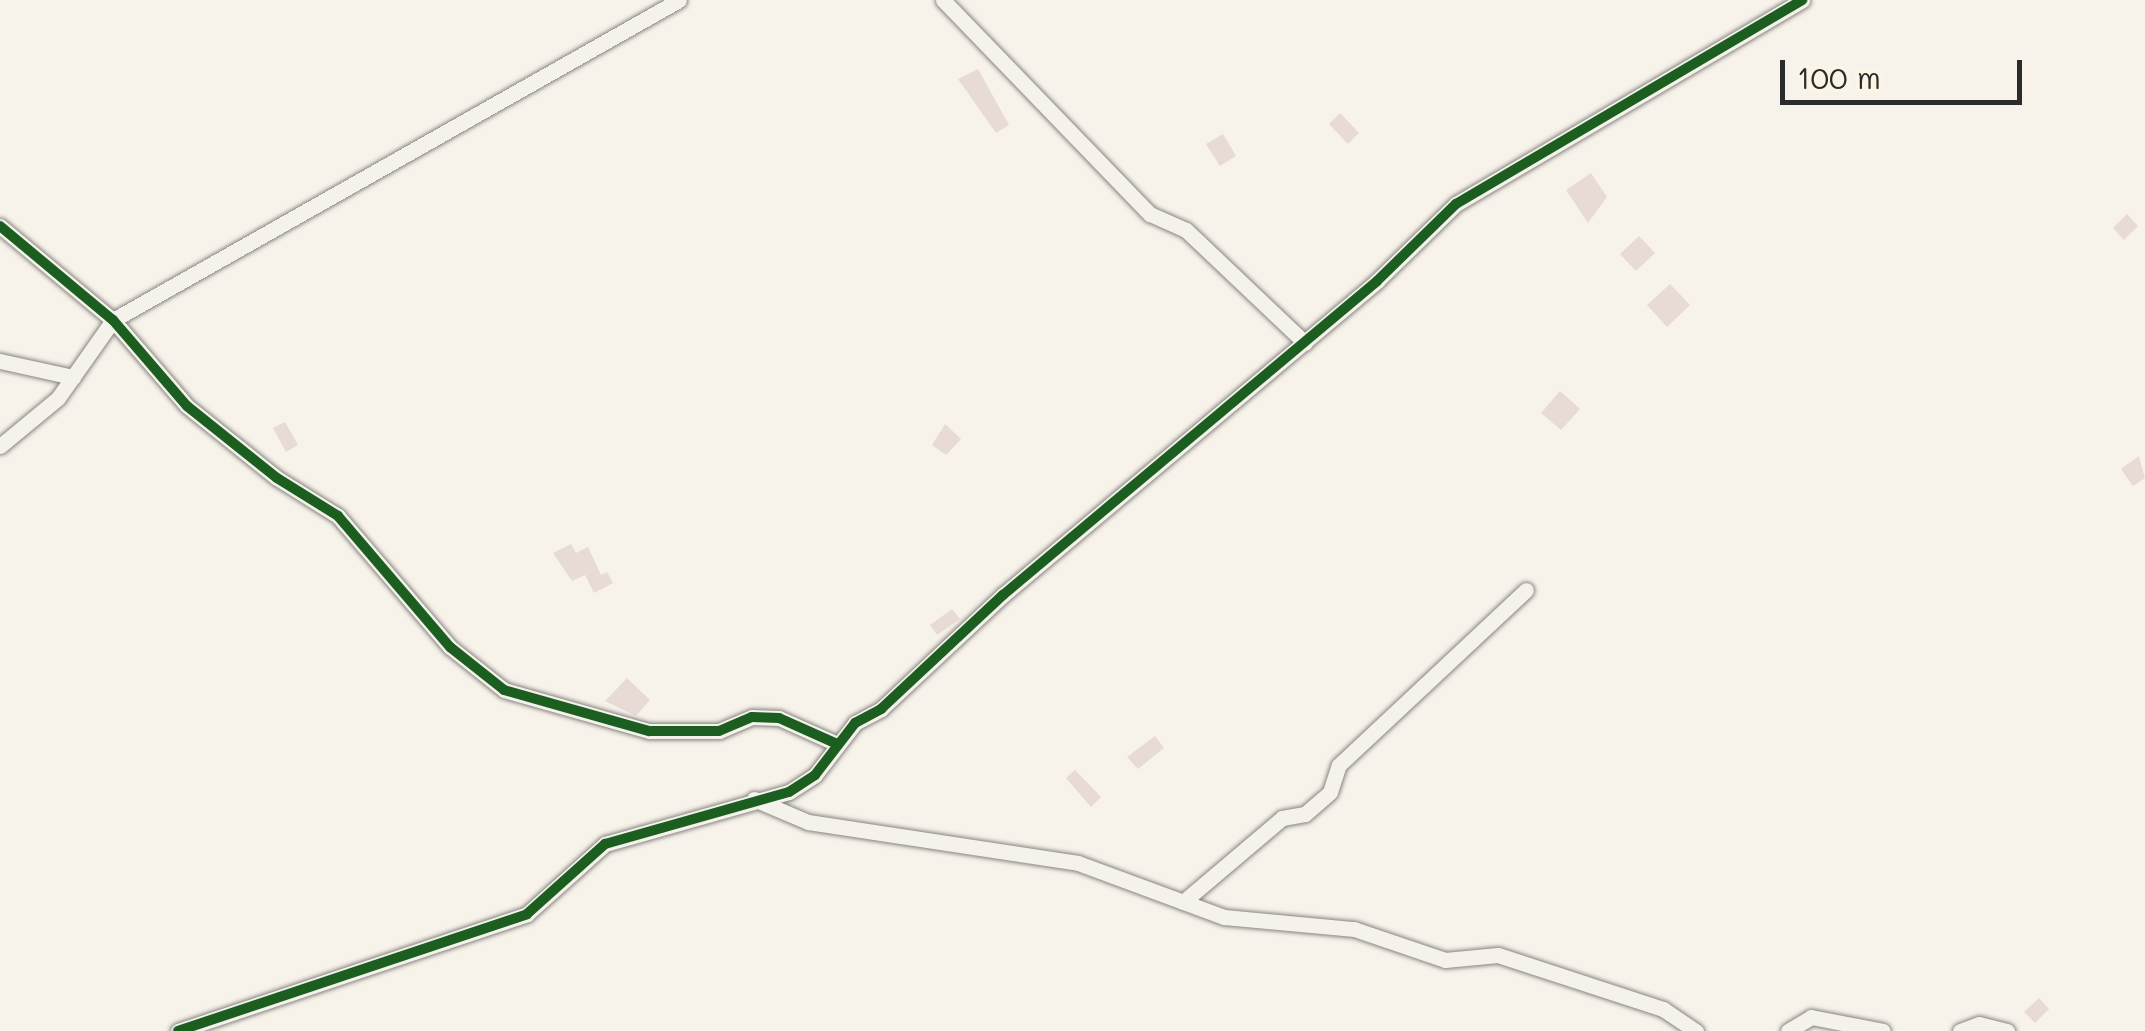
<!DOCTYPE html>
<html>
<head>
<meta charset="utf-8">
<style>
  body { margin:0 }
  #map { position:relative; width:2145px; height:1031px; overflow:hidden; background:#f7f3ea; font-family:Mali,sans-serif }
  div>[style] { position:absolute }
  .building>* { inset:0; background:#e8dad5 }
  .roads { filter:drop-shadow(0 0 2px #878581) drop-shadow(0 0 2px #878581) }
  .street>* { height:15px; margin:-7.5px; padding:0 7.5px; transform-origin:7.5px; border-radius:7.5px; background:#f5f2ec }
  .cycleway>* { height:10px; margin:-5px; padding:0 5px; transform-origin:5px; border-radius:5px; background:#1b5e20 }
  span { translate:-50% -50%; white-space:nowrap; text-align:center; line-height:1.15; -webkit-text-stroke:8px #fcf5e5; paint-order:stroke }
  .scale { position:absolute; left:1780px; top:60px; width:242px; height:45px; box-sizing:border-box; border:5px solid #2b2b2b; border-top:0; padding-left:12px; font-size:30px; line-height:35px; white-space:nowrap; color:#2b2b2b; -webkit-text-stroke:8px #fcf5e5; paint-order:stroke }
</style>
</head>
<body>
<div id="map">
  <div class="building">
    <i style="clip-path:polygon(978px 69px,1009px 125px,996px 133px,958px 79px)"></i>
    <i style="clip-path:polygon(1340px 113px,1359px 133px,1348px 144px,1329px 124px)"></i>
    <i style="clip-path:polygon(1223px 134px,1236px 156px,1220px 166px,1206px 144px)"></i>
    <i style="clip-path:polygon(1591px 173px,1607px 197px,1588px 223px,1566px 190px)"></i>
    <i style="clip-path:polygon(2127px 214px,2138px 226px,2124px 240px,2113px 228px)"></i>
    <i style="clip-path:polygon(1639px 236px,1655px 253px,1636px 271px,1620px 254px)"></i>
    <i style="clip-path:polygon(1670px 284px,1690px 305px,1667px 327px,1647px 305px)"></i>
    <i style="clip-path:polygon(1560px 391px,1580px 409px,1561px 430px,1541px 413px)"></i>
    <i style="clip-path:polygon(285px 422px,298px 445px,286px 452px,273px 428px)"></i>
    <i style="clip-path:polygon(945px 424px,961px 439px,946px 455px,932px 445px)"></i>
    <i style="clip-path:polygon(2139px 456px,2145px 478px,2133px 486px,2121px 469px)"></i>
    <i style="clip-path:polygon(571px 544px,576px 553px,588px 547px,601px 575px,607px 572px,613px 583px,594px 593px,585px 575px,572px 581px,553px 553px)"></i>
    <i style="clip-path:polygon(952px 609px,960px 619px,937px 635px,930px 625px)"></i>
    <i style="clip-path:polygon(627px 678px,650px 700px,636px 716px,605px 701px)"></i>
    <i style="clip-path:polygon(1155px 736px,1164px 748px,1138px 769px,1127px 757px)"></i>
    <i style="clip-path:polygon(1075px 770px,1101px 797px,1091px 807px,1066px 778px)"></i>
    <i style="clip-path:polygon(2039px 998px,2049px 1009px,2035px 1023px,2024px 1012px)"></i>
  </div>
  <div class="roads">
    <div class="street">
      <i style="left:943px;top:0;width:298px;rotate:46deg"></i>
      <i style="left:1150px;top:214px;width:39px;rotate:24deg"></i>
      <i style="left:1186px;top:230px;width:164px;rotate:43.5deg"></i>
      <i style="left:0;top:226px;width:147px;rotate:39.8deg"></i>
      <i style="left:113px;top:320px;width:113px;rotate:49.3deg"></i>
      <i style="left:187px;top:406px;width:115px;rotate:38.7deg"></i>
      <i style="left:277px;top:478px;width:72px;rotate:31.9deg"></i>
      <i style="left:338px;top:516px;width:172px;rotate:49.5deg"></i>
      <i style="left:450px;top:647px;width:69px;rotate:38.5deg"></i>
      <i style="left:504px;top:690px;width:151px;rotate:15.8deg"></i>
      <i style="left:649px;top:731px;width:70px"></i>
      <i style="left:719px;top:731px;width:36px;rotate:-23deg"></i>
      <i style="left:752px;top:717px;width:27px;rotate:2deg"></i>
      <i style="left:779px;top:718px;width:61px;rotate:24.1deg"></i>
      <i style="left:0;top:361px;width:75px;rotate:12.4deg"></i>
      <i style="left:0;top:446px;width:75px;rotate:-39.6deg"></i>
      <i style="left:58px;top:398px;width:95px;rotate:-54.8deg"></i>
      <i style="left:113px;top:320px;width:650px;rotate:-29.48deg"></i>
      <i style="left:754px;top:799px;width:59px;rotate:23.1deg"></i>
      <i style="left:808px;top:822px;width:273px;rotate:8.6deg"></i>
      <i style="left:1078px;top:863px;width:156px;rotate:20.3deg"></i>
      <i style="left:1224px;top:917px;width:131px;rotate:5.3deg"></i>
      <i style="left:1354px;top:929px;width:96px;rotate:18.8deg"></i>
      <i style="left:1445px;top:960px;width:53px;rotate:-5.4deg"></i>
      <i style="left:1498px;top:955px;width:174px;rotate:18.1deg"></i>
      <i style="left:1663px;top:1009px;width:40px;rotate:34deg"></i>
      <i style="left:1183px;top:902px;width:130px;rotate:-40.3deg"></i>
      <i style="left:1282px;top:818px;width:23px;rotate:-10deg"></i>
      <i style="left:1305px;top:814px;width:33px;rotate:-41deg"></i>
      <i style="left:1330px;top:792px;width:28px;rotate:-72deg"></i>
      <i style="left:1339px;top:765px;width:256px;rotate:-43.1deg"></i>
      <i style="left:178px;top:1031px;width:368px;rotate:-18.5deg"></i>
      <i style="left:527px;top:914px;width:105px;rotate:-41.9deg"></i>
      <i style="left:605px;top:844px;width:191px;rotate:-15.8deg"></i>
      <i style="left:789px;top:792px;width:31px;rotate:-33deg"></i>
      <i style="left:815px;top:775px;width:66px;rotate:-52.4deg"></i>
      <i style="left:855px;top:723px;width:30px;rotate:-28deg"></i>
      <i style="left:881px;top:709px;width:167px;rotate:-43.1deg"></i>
      <i style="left:1003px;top:595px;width:488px;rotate:-40deg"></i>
      <i style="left:1377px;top:281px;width:110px;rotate:-44.3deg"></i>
      <i style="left:1456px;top:204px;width:402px;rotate:-30.5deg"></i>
      <i style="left:1788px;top:1031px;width:27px;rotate:-31deg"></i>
      <i style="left:1811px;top:1017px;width:73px;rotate:11deg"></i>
      <i style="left:1960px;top:1031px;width:20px;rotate:-20deg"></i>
      <i style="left:1979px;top:1024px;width:29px;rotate:14deg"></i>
    </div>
  </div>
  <div class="cycleway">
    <i style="left:0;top:226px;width:147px;rotate:39.8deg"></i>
    <i style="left:113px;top:320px;width:113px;rotate:49.3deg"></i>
    <i style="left:187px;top:406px;width:115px;rotate:38.7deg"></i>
    <i style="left:277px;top:478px;width:72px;rotate:31.9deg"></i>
    <i style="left:338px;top:516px;width:172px;rotate:49.5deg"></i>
    <i style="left:450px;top:647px;width:69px;rotate:38.5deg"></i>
    <i style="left:504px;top:690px;width:151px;rotate:15.8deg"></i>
    <i style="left:649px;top:731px;width:70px"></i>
    <i style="left:719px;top:731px;width:36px;rotate:-23deg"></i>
    <i style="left:752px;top:717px;width:27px;rotate:2deg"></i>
    <i style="left:779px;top:718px;width:61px;rotate:24.1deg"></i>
    <i style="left:178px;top:1031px;width:368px;rotate:-18.5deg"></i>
    <i style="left:527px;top:914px;width:105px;rotate:-41.9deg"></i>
    <i style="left:605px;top:844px;width:191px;rotate:-15.8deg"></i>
    <i style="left:789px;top:792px;width:31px;rotate:-33deg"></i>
    <i style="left:815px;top:775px;width:66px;rotate:-52.4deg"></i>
    <i style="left:855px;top:723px;width:30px;rotate:-28deg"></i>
    <i style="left:881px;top:709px;width:167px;rotate:-43.1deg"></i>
    <i style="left:1003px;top:595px;width:488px;rotate:-40deg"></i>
    <i style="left:1377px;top:281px;width:110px;rotate:-44.3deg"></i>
    <i style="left:1456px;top:204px;width:402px;rotate:-30.5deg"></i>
  </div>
  <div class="scale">100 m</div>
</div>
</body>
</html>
